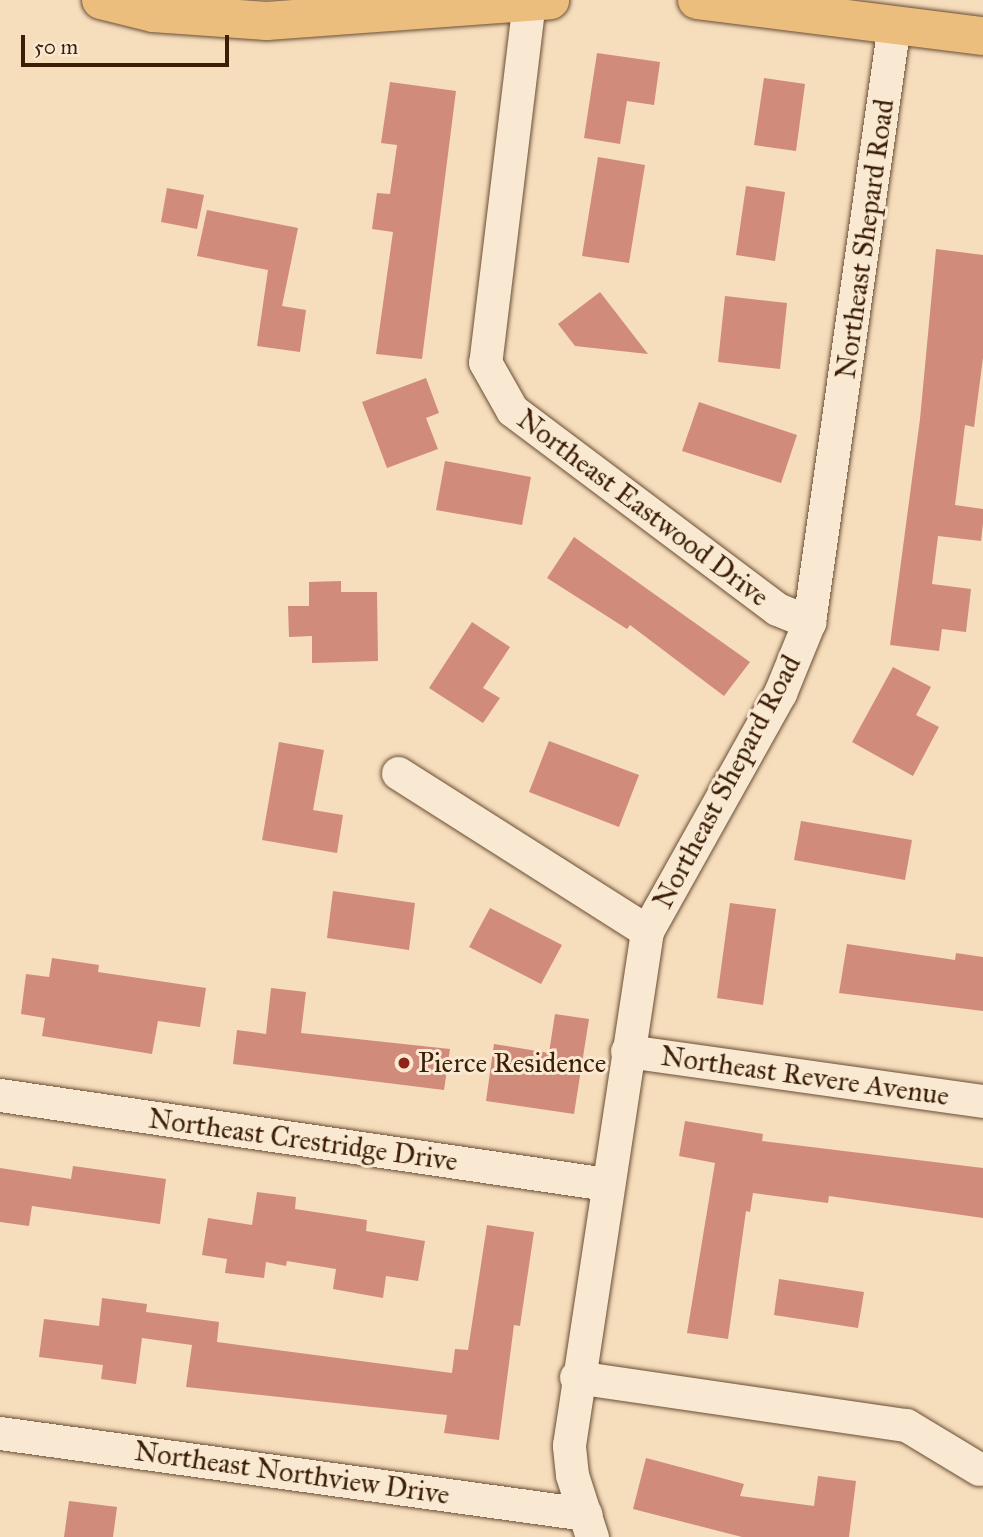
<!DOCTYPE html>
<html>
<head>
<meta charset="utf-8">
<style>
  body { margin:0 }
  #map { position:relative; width:983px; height:1537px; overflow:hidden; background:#f6ddbc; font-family:"IM FELL Great Primer",serif }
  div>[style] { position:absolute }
  .building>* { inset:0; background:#d18b7b }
  .roads { filter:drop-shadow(0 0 2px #6a4e34) drop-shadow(0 0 2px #6a4e34) }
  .minor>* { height:33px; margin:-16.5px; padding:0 16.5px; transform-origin:16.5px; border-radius:16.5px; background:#f9e9d3 }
  .major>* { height:38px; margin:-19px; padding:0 19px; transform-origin:19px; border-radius:19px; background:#ebbe7e }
  .dots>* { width:19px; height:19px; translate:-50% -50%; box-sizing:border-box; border:4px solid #f9e9d3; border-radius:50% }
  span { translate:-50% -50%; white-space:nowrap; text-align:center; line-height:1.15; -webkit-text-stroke:6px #f9e9d3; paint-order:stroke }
  .street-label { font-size:28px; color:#3c1e07 }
  .poi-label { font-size:28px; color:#3c1e07 }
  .left { translate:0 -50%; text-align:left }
  .scale { position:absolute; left:21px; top:35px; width:208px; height:32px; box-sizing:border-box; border:4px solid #3c1e07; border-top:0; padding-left:9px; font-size:21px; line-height:24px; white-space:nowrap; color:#3c1e07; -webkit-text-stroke:5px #f9e9d3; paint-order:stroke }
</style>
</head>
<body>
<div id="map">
  <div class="building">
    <i style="clip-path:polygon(597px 53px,660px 62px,654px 105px,627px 101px,620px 144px,584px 138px)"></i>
    <i style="clip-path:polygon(764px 78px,805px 84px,796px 151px,754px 145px)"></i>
    <i style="clip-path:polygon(390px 82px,456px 91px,422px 359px,376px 354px,393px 232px,372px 229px,377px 193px,390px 194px,397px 145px,381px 143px)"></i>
    <i style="clip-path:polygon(598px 157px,645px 165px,629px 263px,582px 256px)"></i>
    <i style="clip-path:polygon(746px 186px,785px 192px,775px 261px,736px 255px)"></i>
    <i style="clip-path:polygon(167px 188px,204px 195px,197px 229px,161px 222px)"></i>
    <i style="clip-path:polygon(207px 210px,298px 228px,282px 306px,306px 310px,300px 352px,257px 346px,268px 270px,197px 256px)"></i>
    <i style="clip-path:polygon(936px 249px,983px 255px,983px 358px,974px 427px,965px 425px,955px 505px,983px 509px,983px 523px,981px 541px,938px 536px,932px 584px,971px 589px,966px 632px,942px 629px,939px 651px,890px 645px,920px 419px)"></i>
    <i style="clip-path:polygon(600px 292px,648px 354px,575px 346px,558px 324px)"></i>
    <i style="clip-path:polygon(725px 296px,787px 303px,780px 369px,718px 362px)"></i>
    <i style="clip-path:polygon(426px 378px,439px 413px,426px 418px,438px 449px,387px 468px,362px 402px)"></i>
    <i style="clip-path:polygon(699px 402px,797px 435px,781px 483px,682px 451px)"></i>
    <i style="clip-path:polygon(445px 461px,531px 477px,522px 525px,436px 510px)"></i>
    <i style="clip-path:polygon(574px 537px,750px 662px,724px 696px,630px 625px,627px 629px,547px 578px)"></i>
    <i style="clip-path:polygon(341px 581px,341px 592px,377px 592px,378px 661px,312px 663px,312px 636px,289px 637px,288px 606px,309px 606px,309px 582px)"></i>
    <i style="clip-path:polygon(472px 622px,510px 647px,483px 688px,500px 698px,483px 723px,429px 688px)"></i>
    <i style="clip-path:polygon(893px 667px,931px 687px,916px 715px,939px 727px,913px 776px,852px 742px)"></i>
    <i style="clip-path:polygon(549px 741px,639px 775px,619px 827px,529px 792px)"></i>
    <i style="clip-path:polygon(279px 742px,324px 750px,313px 810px,343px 815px,337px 853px,262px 840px)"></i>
    <i style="clip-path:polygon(801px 821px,912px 840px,905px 880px,794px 860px)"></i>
    <i style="clip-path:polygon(333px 891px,415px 903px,409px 950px,327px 938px)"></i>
    <i style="clip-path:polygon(730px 903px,776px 909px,763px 1005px,717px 998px)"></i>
    <i style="clip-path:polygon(490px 908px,562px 945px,541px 984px,469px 947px)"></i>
    <i style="clip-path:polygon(847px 944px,955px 960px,956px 953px,983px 957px,983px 1011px,839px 993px)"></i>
    <i style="clip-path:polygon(52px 958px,99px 965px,98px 972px,206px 988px,200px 1027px,158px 1021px,152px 1054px,42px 1036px,45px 1018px,21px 1014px,26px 974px,49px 977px)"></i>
    <i style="clip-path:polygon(271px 988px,306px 992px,301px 1033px,450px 1049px,444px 1090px,233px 1064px,237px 1030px,266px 1034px)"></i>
    <i style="clip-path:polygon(555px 1014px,589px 1019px,574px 1114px,486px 1101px,494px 1044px,549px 1053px)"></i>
    <i style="clip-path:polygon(685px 1121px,763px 1134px,762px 1141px,983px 1168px,983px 1218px,829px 1196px,828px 1203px,753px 1193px,750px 1212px,746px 1211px,728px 1339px,687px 1333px,715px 1163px,679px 1156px)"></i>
    <i style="clip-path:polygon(73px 1166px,166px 1179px,160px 1224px,32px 1206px,29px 1226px,0 1222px,0 1168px,71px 1179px)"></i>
    <i style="clip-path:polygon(257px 1192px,296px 1197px,295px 1209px,367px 1220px,366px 1231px,425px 1241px,418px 1281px,386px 1276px,383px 1298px,333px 1289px,336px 1269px,287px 1261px,286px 1266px,266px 1262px,264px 1278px,225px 1273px,227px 1259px,202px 1255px,208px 1218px,252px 1225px)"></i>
    <i style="clip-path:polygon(487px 1225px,534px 1232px,520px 1326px,514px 1325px,499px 1440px,444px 1433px,447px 1415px,186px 1387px,192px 1345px,142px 1338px,136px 1384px,101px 1379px,103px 1365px,39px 1357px,44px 1319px,99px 1326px,102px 1298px,147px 1304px,146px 1312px,219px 1322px,217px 1342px,452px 1373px,455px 1349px,468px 1350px)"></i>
    <i style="clip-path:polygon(779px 1279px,864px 1292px,858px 1328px,774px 1315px)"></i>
    <i style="clip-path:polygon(646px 1458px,744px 1484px,740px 1496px,814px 1506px,818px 1476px,856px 1481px,849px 1537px,742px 1537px,633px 1509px)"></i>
    <i style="clip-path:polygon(69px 1501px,117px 1507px,113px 1537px,64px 1537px)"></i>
  </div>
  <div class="roads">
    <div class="minor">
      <i style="left:529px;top:1px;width:364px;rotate:96.9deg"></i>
      <i style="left:485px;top:362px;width:55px;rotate:60.6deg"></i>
      <i style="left:512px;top:410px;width:331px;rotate:36.9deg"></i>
      <i style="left:777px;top:609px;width:35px;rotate:22deg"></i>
      <i style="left:398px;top:773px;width:295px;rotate:32.4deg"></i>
      <i style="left:627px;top:1051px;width:359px;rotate:8deg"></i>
      <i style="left:0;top:1095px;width:613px;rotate:8.35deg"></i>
      <i style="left:576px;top:1377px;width:333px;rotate:8.3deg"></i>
      <i style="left:906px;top:1425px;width:85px;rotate:31.1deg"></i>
      <i style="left:0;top:1433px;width:591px;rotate:7.88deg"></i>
      <i style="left:592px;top:1537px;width:65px;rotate:-107.9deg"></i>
      <i style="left:572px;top:1475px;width:30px;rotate:-96deg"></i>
      <i style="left:569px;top:1445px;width:520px;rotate:-81.37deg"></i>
      <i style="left:647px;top:931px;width:273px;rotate:-60.8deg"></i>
      <i style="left:780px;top:693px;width:77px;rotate:-67.8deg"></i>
      <i style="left:809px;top:622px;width:604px;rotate:-81.91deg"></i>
    </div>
    <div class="major">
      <i style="left:101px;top:0;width:54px;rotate:14deg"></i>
      <i style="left:153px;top:13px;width:114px;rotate:4deg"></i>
      <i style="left:267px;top:21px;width:284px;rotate:-4.2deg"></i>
      <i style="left:697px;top:0;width:288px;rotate:7.2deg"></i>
    </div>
  </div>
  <div class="dots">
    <i style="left:404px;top:1063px;background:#8f2418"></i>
  </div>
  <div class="street-label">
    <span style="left:865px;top:239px;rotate:-82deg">Northeast Shepard Road</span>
    <span style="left:643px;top:508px;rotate:37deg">Northeast Eastwood Drive</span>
    <span style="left:727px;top:782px;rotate:-62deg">Northeast Shepard Road</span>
    <span style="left:805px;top:1076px;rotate:8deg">Northeast Revere Avenue</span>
    <span style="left:303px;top:1140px;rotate:8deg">Northeast Crestridge Drive</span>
    <span style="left:292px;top:1473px;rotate:8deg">Northeast Northview Drive</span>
  </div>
  <div class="poi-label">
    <span class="left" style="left:418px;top:1063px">Pierce Residence</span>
  </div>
  <div class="scale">50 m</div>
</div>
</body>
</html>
